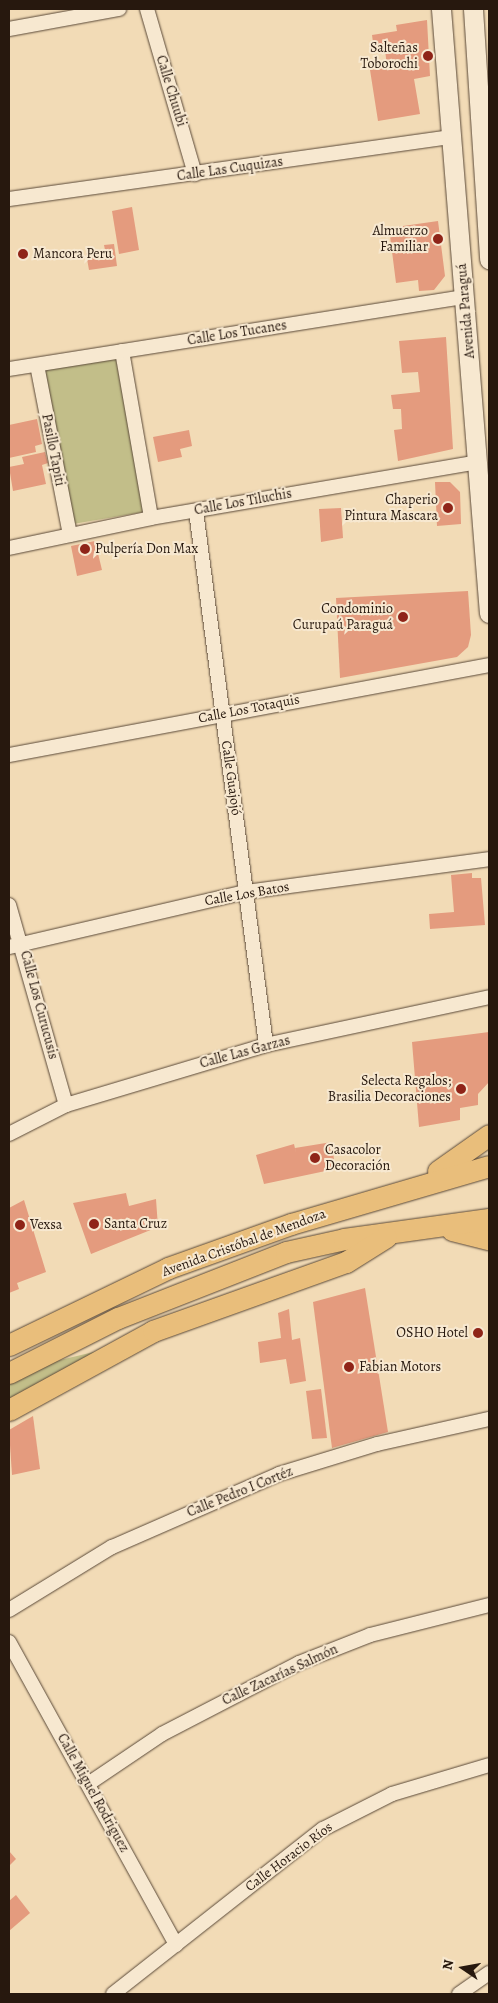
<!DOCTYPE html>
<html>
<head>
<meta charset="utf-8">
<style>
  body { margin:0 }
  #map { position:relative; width:498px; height:2003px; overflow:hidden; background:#f2dbb6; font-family:Alegreya,serif }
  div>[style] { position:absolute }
  .green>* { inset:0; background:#c2be89 }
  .building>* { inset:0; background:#e49b7e }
  .roads { filter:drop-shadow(0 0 1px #5a4938) drop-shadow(0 0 1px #5a4938) }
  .minor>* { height:14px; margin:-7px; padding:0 7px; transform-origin:7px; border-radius:7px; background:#f7e8d0 }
  .secondary>* { height:19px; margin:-9.5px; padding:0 9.5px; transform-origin:9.5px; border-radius:9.5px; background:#f7e8d0 }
  .primary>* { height:21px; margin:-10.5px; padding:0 10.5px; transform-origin:10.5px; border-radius:10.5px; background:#e9be7b }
  .dots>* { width:14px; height:14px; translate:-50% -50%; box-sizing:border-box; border:2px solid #f7e8d0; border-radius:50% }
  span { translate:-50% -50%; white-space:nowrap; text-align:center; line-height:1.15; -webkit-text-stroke:4px #f7e8d0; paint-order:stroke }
  .poi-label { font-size:14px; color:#27180e }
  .right { translate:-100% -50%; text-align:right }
  .left { translate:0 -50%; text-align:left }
  .street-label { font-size:14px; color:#27180e }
  .frame { position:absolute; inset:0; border:10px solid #27180e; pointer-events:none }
  .north { position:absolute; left:438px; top:1943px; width:50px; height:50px; -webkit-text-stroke:4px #f7e8d0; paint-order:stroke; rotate:282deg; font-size:14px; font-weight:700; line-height:20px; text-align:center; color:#27180e }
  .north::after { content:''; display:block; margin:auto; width:18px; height:22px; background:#27180e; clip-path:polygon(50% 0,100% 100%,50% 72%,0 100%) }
</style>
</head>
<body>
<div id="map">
  <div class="green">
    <i style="clip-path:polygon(116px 359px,144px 512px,73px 524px,43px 369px)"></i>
    <i style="clip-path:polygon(102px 1350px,9px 1399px,9px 1383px,56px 1361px)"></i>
  </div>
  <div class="building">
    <i style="clip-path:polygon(427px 20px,430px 76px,414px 79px,420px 114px,378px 121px,370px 70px,387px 67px,385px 49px,374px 50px,372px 35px,397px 31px,396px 25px)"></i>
    <i style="clip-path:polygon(132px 207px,139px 250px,119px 254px,112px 211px)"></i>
    <i style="clip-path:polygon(438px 221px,445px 276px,434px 290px,419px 291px,418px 280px,396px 283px,389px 228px)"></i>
    <i style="clip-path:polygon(114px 244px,117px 266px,89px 270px,86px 253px,105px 250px,104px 245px)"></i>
    <i style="clip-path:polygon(446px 337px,453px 449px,398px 461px,394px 430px,402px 429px,401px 409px,393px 409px,391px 395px,420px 392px,418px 372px,402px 373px,399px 341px)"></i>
    <i style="clip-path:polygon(37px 419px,42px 444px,35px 446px,36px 452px,9px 458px,9px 425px)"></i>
    <i style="clip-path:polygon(189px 430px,192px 446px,180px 449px,182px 457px,158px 462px,153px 437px)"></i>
    <i style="clip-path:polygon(45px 452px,48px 463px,42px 465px,46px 484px,13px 491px,9px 467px,24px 464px,22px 457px)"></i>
    <i style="clip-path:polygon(435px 482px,450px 482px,460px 492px,461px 524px,437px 526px)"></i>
    <i style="clip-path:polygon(341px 508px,343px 538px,321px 542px,319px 509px)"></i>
    <i style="clip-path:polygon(95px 541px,102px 570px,77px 576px,71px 546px)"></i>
    <i style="clip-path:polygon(468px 591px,471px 635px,468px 647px,457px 657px,340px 678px,336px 598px)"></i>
    <i style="clip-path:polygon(472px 873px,472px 878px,481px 878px,485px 925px,430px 929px,429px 914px,454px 912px,451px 875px)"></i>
    <i style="clip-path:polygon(489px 1032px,489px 1082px,478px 1094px,478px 1105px,460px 1108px,460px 1120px,419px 1127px,412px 1042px)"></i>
    <i style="clip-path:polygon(332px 1142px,335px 1169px,264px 1184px,256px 1155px,294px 1144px,296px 1153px,295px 1148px)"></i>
    <i style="clip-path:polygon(126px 1193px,129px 1206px,156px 1199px,158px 1227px,91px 1254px,73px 1203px)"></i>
    <i style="clip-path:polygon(24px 1200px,46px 1272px,17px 1283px,19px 1289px,9px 1293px,9px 1208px)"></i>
    <i style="clip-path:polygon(365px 1288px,388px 1432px,332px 1448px,313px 1302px)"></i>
    <i style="clip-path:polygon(289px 1309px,292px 1340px,300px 1338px,306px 1381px,290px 1384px,286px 1359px,260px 1363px,258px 1342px,281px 1338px,278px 1313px)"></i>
    <i style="clip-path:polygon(321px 1389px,327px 1438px,312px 1439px,306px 1391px)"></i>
    <i style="clip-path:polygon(33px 1416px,40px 1469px,12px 1475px,9px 1430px)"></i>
    <i style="clip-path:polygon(9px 1851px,16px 1859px,9px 1866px)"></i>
    <i style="clip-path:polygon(16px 1895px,30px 1913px,9px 1931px,9px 1901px)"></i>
  </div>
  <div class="roads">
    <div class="minor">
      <i style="left:147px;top:9px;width:172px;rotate:73.8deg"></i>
      <i style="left:9px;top:29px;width:112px;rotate:-10.3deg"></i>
      <i style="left:9px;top:199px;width:447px;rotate:-8deg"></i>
      <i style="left:122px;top:351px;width:169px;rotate:80.1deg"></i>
      <i style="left:37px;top:365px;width:173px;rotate:79deg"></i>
      <i style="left:9px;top:369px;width:462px;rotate:-9deg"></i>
      <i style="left:196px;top:511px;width:539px;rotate:82.53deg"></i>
      <i style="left:9px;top:548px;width:145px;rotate:-11.9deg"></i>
      <i style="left:151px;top:518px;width:332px;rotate:-9.7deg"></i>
      <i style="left:9px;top:755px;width:488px;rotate:-10.6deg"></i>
      <i style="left:9px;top:905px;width:208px;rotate:74.1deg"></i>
      <i style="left:9px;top:947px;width:243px;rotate:-13.1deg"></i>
      <i style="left:246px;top:892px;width:245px;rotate:-7.7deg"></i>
      <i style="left:9px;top:1134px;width:64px;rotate:-27deg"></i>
      <i style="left:66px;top:1105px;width:209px;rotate:-16.7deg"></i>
      <i style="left:266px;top:1045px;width:228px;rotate:-12.1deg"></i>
      <i style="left:9px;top:1610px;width:121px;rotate:-31.5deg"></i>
      <i style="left:112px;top:1547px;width:182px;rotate:-23.6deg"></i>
      <i style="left:279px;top:1474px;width:102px;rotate:-17deg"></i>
      <i style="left:377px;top:1444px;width:115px;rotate:-12.6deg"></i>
      <i style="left:9px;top:1642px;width:346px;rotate:61.1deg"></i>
      <i style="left:88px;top:1784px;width:89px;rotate:-34deg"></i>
      <i style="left:162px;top:1734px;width:154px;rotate:-27.4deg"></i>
      <i style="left:299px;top:1663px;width:76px;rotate:-21.5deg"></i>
      <i style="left:370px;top:1635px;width:123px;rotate:-14.1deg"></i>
      <i style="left:113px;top:1994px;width:267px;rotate:-38.2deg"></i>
      <i style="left:323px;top:1829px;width:77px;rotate:-26.9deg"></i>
      <i style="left:392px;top:1794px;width:101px;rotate:-16.6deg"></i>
      <i style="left:459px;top:1994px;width:37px;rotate:-35deg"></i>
    </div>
    <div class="secondary">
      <i style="left:441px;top:9px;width:606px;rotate:85.46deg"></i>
      <i style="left:473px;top:9px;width:251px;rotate:86.3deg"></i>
    </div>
    <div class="primary">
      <i style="left:438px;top:1171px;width:62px;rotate:-35.2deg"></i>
      <i style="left:452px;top:1230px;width:38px;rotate:14deg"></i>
      <i style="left:9px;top:1345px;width:177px;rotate:-25.8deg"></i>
      <i style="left:168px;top:1268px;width:131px;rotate:-19.7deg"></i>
      <i style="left:291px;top:1224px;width:206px;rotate:-16.3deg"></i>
      <i style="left:9px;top:1373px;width:122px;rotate:-26.8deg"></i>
      <i style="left:118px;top:1318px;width:180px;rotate:-21.4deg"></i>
      <i style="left:286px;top:1252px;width:59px;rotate:-12.6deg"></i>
      <i style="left:344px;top:1239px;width:146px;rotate:-7.9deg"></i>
      <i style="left:9px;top:1410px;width:164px;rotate:-28.7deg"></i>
      <i style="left:153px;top:1331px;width:205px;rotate:-19.7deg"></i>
      <i style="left:346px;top:1262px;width:47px;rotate:-32deg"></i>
    </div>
  </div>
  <div class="dots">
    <i style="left:428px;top:56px;background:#8f2418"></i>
    <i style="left:438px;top:239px;background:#8f2418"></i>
    <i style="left:23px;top:254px;background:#8f2418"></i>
    <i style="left:448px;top:508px;background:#8f2418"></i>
    <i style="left:85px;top:549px;background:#8f2418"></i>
    <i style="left:403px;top:617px;background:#8f2418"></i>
    <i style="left:461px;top:1089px;background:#8f2418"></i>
    <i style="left:315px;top:1158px;background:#8f2418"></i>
    <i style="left:94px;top:1224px;background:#8f2418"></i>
    <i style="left:20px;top:1225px;background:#8f2418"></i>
    <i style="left:478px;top:1333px;background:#8f2418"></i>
    <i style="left:349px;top:1367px;background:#8f2418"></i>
  </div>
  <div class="poi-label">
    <span class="right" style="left:418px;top:56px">Salteñas<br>Toborochi</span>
    <span class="right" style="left:428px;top:239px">Almuerzo<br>Familiar</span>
    <span class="left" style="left:33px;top:254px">Mancora Peru</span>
    <span class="right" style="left:438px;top:508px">Chaperio<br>Pintura Mascara</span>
    <span class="left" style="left:95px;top:549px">Pulpería Don Max</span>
    <span class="right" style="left:393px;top:617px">Condominio<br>Curupaú Paraguá</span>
    <span class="right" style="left:451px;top:1089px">Selecta Regalos;<br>Brasilia Decoraciones</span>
    <span class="left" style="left:325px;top:1158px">Casacolor<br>Decoración</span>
    <span class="left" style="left:104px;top:1224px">Santa Cruz</span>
    <span class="left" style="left:30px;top:1225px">Vexsa</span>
    <span class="right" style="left:468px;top:1333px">OSHO Hotel</span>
    <span class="left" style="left:359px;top:1367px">Fabian Motors</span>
  </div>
  <div class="street-label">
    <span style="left:171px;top:91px;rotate:73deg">Calle Chuubi</span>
    <span style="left:230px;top:169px;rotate:-8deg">Calle Las Cuquizas</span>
    <span style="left:466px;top:311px;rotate:-95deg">Avenida Paraguá</span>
    <span style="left:237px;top:333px;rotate:-9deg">Calle Los Tucanes</span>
    <span style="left:53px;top:450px;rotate:79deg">Pasillo Tapiti</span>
    <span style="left:243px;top:502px;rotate:-10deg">Calle Los Tiluchis</span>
    <span style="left:249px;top:709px;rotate:-11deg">Calle Los Totaquis</span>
    <span style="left:231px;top:778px;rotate:82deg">Calle Guajojó</span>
    <span style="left:247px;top:894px;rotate:-10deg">Calle Los Batos</span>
    <span style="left:39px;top:1005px;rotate:75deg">Calle Los Curucusis</span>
    <span style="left:245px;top:1052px;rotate:-15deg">Calle Las Garzas</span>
    <span style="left:244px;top:1243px;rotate:-20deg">Avenida Cristóbal de Mendoza</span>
    <span style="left:240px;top:1492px;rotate:-22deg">Calle Pedro I Cortéz</span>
    <span style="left:280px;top:1675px;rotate:-25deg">Calle Zacarías Salmón</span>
    <span style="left:93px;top:1793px;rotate:61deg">Calle Miguel Rodriguez</span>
    <span style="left:289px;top:1857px;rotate:-37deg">Calle Horacio Ríos</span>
  </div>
  <div class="frame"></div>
  <div class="north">N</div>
</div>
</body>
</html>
